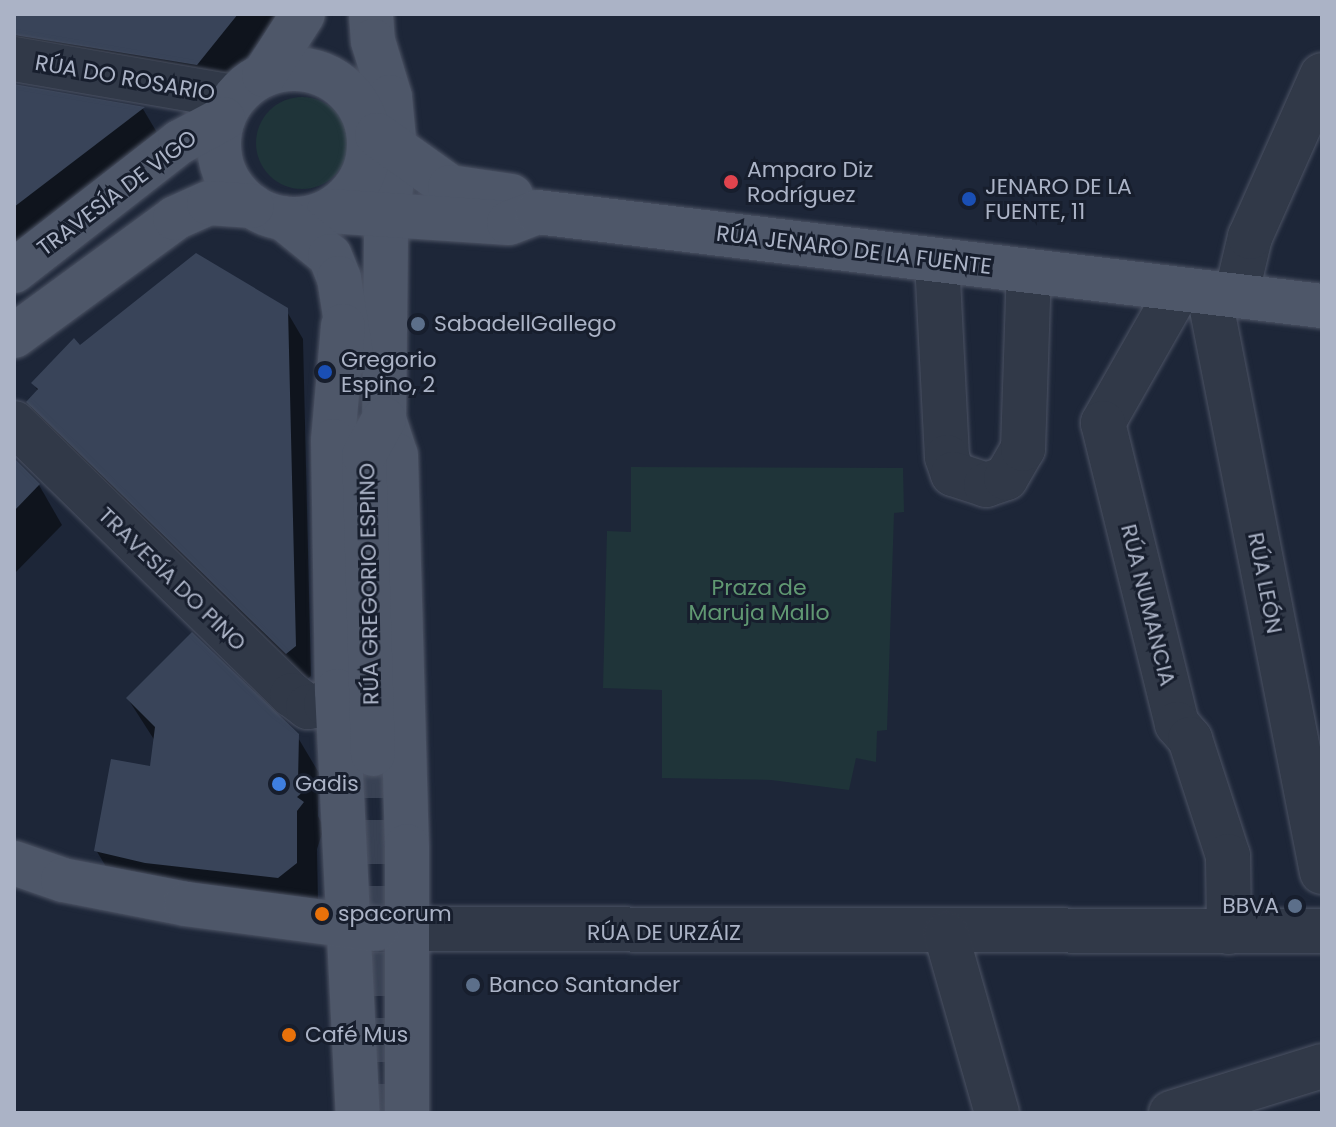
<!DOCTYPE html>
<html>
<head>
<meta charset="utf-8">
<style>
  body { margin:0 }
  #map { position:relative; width:1336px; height:1127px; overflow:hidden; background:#1d2638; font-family:Poppins,sans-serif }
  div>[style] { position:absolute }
  .green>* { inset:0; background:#1f3439 }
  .round { border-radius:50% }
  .shadow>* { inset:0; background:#0007 }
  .building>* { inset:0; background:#394459 }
  .major-tunnel>* { height:44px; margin-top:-22px; transform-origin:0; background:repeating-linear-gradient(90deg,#394254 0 44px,transparent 0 66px) }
  .roads { filter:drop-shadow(0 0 2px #4c5364) drop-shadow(0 0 2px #4c5364) }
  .minor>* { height:44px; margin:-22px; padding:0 22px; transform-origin:22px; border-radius:22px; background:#313948 }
  .major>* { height:44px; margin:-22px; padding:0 22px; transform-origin:22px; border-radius:22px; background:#4e5769 }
  .major>.ring { margin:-22px; padding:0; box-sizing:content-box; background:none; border:44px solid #4e5769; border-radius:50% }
  .dots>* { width:22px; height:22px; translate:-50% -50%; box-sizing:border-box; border:4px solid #171e2d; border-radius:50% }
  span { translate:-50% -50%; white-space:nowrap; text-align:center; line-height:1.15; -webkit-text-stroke:6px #171e2d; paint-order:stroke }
  .street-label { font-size:22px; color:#abb3c6 }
  .poi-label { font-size:22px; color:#abb3c6 }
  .left { translate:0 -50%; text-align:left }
  .right { translate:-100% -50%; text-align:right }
  .park-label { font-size:22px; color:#609872 }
  .frame { position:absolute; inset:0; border:16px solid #abb3c6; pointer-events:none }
</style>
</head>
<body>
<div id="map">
  <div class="green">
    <i class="round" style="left:256px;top:97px;width:92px;height:92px"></i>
    <i style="clip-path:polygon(631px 467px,903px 468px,904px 512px,894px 513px,887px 730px,877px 731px,876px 762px,856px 758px,849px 790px,771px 780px,662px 778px,662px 690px,603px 688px,607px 531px,631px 532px)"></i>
  </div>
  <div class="shadow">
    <i style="clip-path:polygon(14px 14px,280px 14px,217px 98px,14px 76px)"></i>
    <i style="clip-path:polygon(14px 86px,143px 109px,162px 141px,14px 255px)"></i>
    <i style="clip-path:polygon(286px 310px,303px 339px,311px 676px,304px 682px,45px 431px,28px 402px,38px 391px,33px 383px,80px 347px)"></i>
    <i style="clip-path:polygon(14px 461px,39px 485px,62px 525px,14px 574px)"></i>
    <i style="clip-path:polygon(128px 699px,297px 736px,319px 773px,318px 816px,324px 828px,317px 849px,318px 901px,118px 887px,96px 850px,152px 769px,155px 741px)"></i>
  </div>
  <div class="building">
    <i style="clip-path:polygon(14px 14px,238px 14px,197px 65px,14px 35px)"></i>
    <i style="clip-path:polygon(14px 84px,145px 107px,14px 207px)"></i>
    <i style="clip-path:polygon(196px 253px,288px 308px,296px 646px,286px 654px,26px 402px,38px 389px,31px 383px,74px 338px,80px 345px)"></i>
    <i style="clip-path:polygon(14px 458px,40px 484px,14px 511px)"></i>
    <i style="clip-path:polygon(192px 632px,299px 734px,298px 782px,305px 790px,297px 797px,304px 802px,297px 811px,297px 863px,278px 878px,145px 863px,94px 851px,111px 759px,150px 766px,155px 727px,126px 698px)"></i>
  </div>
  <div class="major-tunnel">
    <i style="left:373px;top:754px;width:359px;rotate:88.6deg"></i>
  </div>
  <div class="roads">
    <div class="minor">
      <i style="left:14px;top:59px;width:224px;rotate:9.8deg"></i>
      <i style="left:937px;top:260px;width:197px;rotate:87.1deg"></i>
      <i style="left:947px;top:457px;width:18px;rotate:71deg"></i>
      <i style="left:953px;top:474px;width:35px;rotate:18deg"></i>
      <i style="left:986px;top:485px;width:21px;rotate:-19deg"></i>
      <i style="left:1006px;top:478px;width:34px;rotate:-60deg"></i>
      <i style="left:1023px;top:449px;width:178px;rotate:-88.1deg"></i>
      <i style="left:1179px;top:289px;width:154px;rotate:119.6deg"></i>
      <i style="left:1103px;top:423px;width:310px;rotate:76.2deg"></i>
      <i style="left:1177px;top:724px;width:20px;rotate:49deg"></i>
      <i style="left:1190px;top:739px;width:123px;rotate:72deg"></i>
      <i style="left:1228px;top:856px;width:76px;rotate:89.2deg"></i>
      <i style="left:1209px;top:294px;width:589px;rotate:78.94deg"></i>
      <i style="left:1236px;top:296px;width:61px;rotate:-76.7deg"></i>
      <i style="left:1250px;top:237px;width:177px;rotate:-66deg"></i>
      <i style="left:14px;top:423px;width:389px;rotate:44.4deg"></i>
      <i style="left:292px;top:695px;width:20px;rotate:37deg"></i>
      <i style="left:308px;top:707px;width:18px;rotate:-9deg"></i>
      <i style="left:326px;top:704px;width:17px;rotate:-50deg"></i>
      <i style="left:407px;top:929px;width:915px;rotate:0.13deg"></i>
      <i style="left:946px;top:934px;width:186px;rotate:74.1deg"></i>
      <i style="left:1171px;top:1113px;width:158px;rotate:-17.3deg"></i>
    </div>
    <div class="major">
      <i style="left:371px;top:14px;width:27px;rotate:86deg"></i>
      <i style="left:373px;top:41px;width:59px;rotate:73.1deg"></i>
      <i style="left:390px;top:97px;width:52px;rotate:84.5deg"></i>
      <i style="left:395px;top:149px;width:89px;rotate:95.8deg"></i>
      <i style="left:386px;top:238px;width:181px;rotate:90.6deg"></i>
      <i style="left:384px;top:419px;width:38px;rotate:72deg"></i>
      <i style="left:396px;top:455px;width:391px;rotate:88.4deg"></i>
      <i style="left:407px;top:846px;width:267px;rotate:90deg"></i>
      <i class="ring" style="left:219px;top:69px;width:106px;height:106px"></i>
      <i style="left:264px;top:75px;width:72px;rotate:-57.4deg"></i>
      <i style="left:377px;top:135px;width:90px;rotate:35.5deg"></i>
      <i style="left:450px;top:187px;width:62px;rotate:8.4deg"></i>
      <i style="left:329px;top:211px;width:180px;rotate:3.8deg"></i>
      <i style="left:509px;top:223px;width:30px;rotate:-21deg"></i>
      <i style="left:537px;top:212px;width:791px;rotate:6.83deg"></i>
      <i style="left:283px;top:218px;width:60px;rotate:39deg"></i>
      <i style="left:330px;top:256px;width:24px;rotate:68deg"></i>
      <i style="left:339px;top:278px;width:77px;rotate:81deg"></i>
      <i style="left:14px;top:271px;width:210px;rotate:-37.9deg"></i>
      <i style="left:180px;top:142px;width:49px;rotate:-28.1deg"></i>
      <i style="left:343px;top:326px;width:115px;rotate:95deg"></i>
      <i style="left:333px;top:441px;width:250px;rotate:89.1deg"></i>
      <i style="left:337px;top:691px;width:423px;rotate:87.2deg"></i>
      <i style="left:14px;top:336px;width:200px;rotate:-36.2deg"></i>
      <i style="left:175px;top:218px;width:37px;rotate:-24deg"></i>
      <i style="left:209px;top:203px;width:43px;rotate:4deg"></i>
      <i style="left:373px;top:754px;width:299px;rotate:-91.7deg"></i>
      <i style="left:364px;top:455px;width:41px;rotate:-60.9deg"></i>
      <i style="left:14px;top:863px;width:52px;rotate:19.1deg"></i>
      <i style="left:63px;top:880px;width:125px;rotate:11deg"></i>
      <i style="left:186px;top:904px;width:192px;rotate:7.5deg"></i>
    </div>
  </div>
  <div class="dots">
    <i style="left:731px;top:182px;background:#e0444e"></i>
    <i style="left:969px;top:199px;background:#1a4fb4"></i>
    <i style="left:418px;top:324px;background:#5c6f8a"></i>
    <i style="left:325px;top:372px;background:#1a4fb4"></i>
    <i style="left:279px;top:784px;background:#3f7fe0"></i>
    <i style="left:1295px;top:906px;background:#5c6f8a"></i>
    <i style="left:322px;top:914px;background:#e8710a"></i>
    <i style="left:473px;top:985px;background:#5c6f8a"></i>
    <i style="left:289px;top:1035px;background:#e8710a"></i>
  </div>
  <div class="street-label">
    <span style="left:125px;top:78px;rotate:10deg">RÚA DO ROSARIO</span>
    <span style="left:117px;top:193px;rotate:-37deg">TRAVESÍA DE VIGO</span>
    <span style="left:854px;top:250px;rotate:7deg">RÚA JENARO DE LA FUENTE</span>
    <span style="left:172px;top:579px;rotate:44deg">TRAVESÍA DO PINO</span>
    <span style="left:1265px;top:583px;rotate:79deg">RÚA LEÓN</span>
    <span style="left:369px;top:584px;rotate:-91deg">RÚA GREGORIO ESPINO</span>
    <span style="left:1148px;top:605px;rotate:76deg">RÚA NUMANCIA</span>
    <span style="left:664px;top:933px">RÚA DE URZÁIZ</span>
  </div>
  <div class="poi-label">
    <span class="left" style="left:747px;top:182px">Amparo Diz<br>Rodríguez</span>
    <span class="left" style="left:985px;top:199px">JENARO DE LA<br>FUENTE, 11</span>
    <span class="left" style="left:434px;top:324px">SabadellGallego</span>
    <span class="left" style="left:341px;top:372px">Gregorio<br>Espino, 2</span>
    <span class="left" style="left:295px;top:784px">Gadis</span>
    <span class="right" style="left:1279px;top:906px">BBVA</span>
    <span class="left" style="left:338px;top:914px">spacorum</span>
    <span class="left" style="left:489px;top:985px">Banco Santander</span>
    <span class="left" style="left:305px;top:1035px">Café Mus</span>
  </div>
  <div class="park-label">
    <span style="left:759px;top:600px">Praza de<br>Maruja Mallo</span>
  </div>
  <div class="frame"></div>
</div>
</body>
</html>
